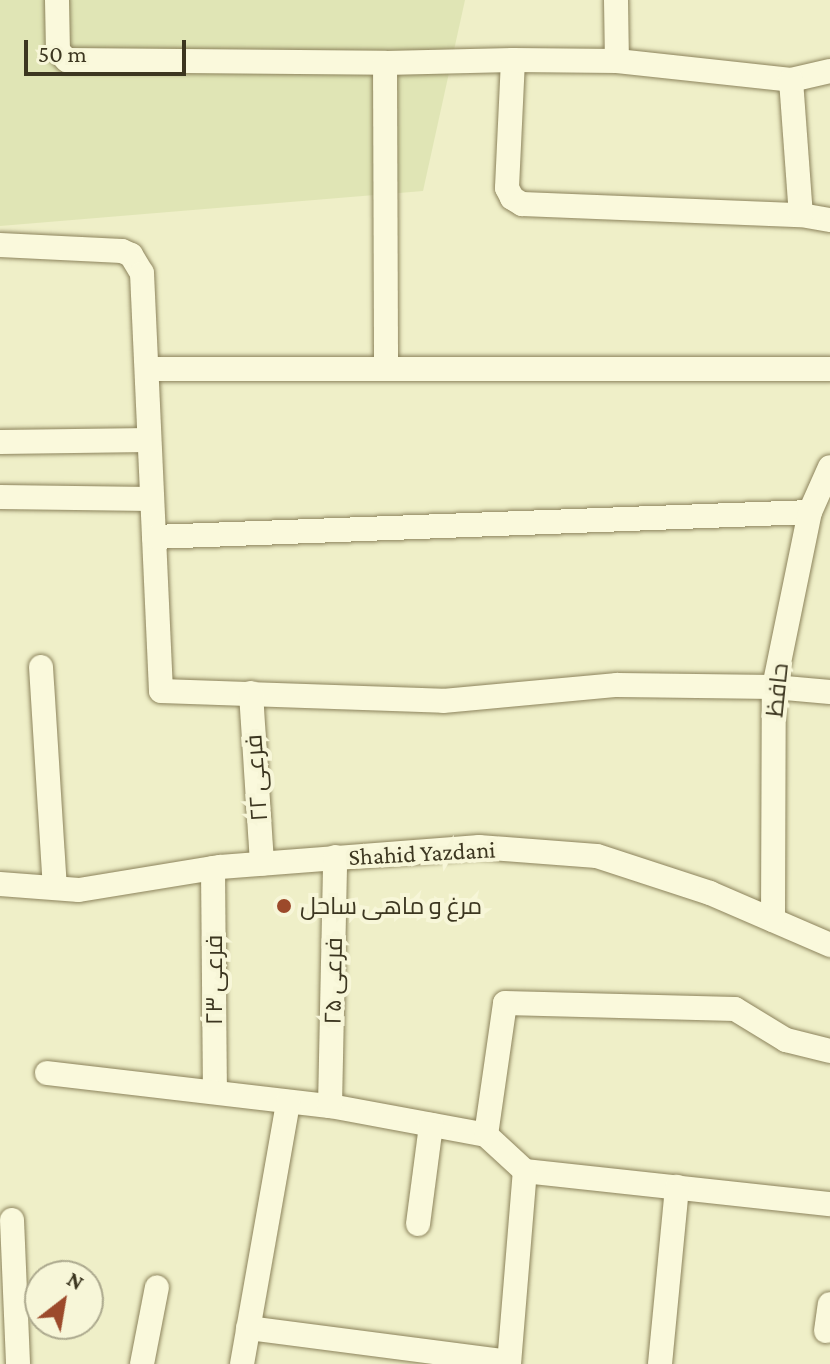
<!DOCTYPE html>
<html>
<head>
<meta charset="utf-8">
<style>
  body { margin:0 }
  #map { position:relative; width:830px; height:1364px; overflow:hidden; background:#efefc8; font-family:"Crimson Pro",Cairo,serif }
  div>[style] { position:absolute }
  .farmland>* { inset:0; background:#e0e5b5 }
  .roads { filter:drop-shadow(0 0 2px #8c835c) drop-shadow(0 0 2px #8c835c) }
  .minor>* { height:24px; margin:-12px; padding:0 12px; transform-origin:12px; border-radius:12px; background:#faf9dc }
  .dots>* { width:22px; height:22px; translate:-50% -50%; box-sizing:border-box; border:4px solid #f7f6d8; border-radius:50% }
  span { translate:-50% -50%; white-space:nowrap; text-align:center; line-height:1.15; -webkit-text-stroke:8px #f7f6d8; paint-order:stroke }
  .street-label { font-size:24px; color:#3c3620 }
  .poi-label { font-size:24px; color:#3c3620 }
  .left { translate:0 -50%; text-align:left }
  .north { position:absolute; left:24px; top:1260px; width:80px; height:80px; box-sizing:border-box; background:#f7f6d8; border:2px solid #aca98e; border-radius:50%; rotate:31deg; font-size:22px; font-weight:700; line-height:32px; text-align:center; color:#3c3620 }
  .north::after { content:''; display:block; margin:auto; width:28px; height:36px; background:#9c4a2b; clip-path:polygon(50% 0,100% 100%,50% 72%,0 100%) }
  .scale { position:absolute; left:24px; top:40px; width:162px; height:36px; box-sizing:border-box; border:4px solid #3c3620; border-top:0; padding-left:10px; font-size:24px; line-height:28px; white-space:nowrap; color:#3c3620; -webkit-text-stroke:6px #f7f6d8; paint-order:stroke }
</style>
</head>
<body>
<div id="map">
  <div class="farmland">
    <i style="clip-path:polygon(0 0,465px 0,423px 191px,0 226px)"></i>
  </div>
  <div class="roads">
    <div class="minor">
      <i style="left:57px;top:0;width:51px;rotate:88.9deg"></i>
      <i style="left:58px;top:51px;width:13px;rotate:45deg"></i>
      <i style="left:67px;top:60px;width:318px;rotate:0.5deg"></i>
      <i style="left:385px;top:63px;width:128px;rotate:-1.3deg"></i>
      <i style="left:513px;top:60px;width:128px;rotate:92.7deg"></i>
      <i style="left:507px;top:188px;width:11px;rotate:63deg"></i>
      <i style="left:512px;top:198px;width:12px;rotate:31deg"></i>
      <i style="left:522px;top:204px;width:279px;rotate:2.3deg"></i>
      <i style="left:801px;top:215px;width:29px;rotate:10deg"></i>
      <i style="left:616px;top:0;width:61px;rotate:89.1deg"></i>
      <i style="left:513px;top:60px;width:104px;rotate:0.6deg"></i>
      <i style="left:617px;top:61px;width:175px;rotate:6.2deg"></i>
      <i style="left:791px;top:80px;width:40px;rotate:-13deg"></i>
      <i style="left:385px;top:63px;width:306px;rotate:89.8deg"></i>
      <i style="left:791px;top:80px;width:135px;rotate:85.8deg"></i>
      <i style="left:0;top:245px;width:122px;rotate:2.8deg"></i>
      <i style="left:122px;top:251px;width:10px;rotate:24deg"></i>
      <i style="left:131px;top:255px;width:21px;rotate:59deg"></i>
      <i style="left:142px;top:273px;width:418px;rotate:87.4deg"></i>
      <i style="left:161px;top:691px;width:282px;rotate:2deg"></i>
      <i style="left:443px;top:701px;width:175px;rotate:-5.3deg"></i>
      <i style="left:617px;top:685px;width:157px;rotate:0.7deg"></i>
      <i style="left:774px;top:687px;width:56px;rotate:5.1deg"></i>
      <i style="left:147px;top:369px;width:683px"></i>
      <i style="left:0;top:442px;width:149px;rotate:-0.8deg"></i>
      <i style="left:0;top:497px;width:151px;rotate:0.8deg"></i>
      <i style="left:154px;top:537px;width:656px;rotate:-2.18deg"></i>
      <i style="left:41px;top:667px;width:221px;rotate:86.4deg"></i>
      <i style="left:251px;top:693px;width:171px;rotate:86.3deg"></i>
      <i style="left:213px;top:868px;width:224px;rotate:89.5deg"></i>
      <i style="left:0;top:884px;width:79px;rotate:4.3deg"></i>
      <i style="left:79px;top:890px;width:143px;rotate:-9.3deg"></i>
      <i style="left:220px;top:867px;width:260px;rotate:-4.4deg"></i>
      <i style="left:479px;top:847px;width:118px;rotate:4.4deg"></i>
      <i style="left:597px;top:856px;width:119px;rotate:18.1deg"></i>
      <i style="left:710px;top:893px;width:131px;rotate:23.4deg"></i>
      <i style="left:773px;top:920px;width:233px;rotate:-89.8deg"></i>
      <i style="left:774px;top:687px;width:179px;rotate:-78.4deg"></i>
      <i style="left:810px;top:512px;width:49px;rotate:-66deg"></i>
      <i style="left:47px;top:1073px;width:285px;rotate:6.7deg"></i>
      <i style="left:330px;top:1106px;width:159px;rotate:10.5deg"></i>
      <i style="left:330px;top:1106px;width:249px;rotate:-88.8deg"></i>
      <i style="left:525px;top:1171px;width:307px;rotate:6.2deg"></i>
      <i style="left:12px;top:1220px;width:144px;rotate:87.6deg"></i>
      <i style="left:418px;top:1224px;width:100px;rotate:-82.5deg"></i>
      <i style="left:248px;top:1328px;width:263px;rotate:7.4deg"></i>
      <i style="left:826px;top:1331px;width:27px;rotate:-82deg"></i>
      <i style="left:142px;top:1364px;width:78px;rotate:-79deg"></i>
      <i style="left:242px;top:1364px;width:266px;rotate:-80deg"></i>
      <i style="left:509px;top:1364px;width:194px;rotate:-85.3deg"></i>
      <i style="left:525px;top:1171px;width:53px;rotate:-137.3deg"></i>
      <i style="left:486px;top:1135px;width:133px;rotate:-81.8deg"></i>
      <i style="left:505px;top:1003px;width:230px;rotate:1.5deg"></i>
      <i style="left:735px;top:1009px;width:60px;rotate:31.3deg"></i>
      <i style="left:786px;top:1040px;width:45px;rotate:14deg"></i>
      <i style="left:660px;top:1364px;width:178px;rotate:-84.5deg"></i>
    </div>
  </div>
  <div class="dots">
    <i style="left:284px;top:906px;background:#9c4a2b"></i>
  </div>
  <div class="street-label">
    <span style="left:777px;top:690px;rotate:-84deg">حافظ</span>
    <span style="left:256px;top:778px;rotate:-94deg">فرعی ۲۲</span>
    <span style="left:422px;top:853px;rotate:-3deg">Shahid Yazdani</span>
    <span style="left:214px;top:980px;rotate:-90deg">فرعی ۲۳</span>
    <span style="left:333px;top:981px;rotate:-89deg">فرعی ۲۵</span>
  </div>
  <div class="poi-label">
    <span class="left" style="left:300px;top:906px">مرغ و ماهی ساحل</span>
  </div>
  <div class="north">N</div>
  <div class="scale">50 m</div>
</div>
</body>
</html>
